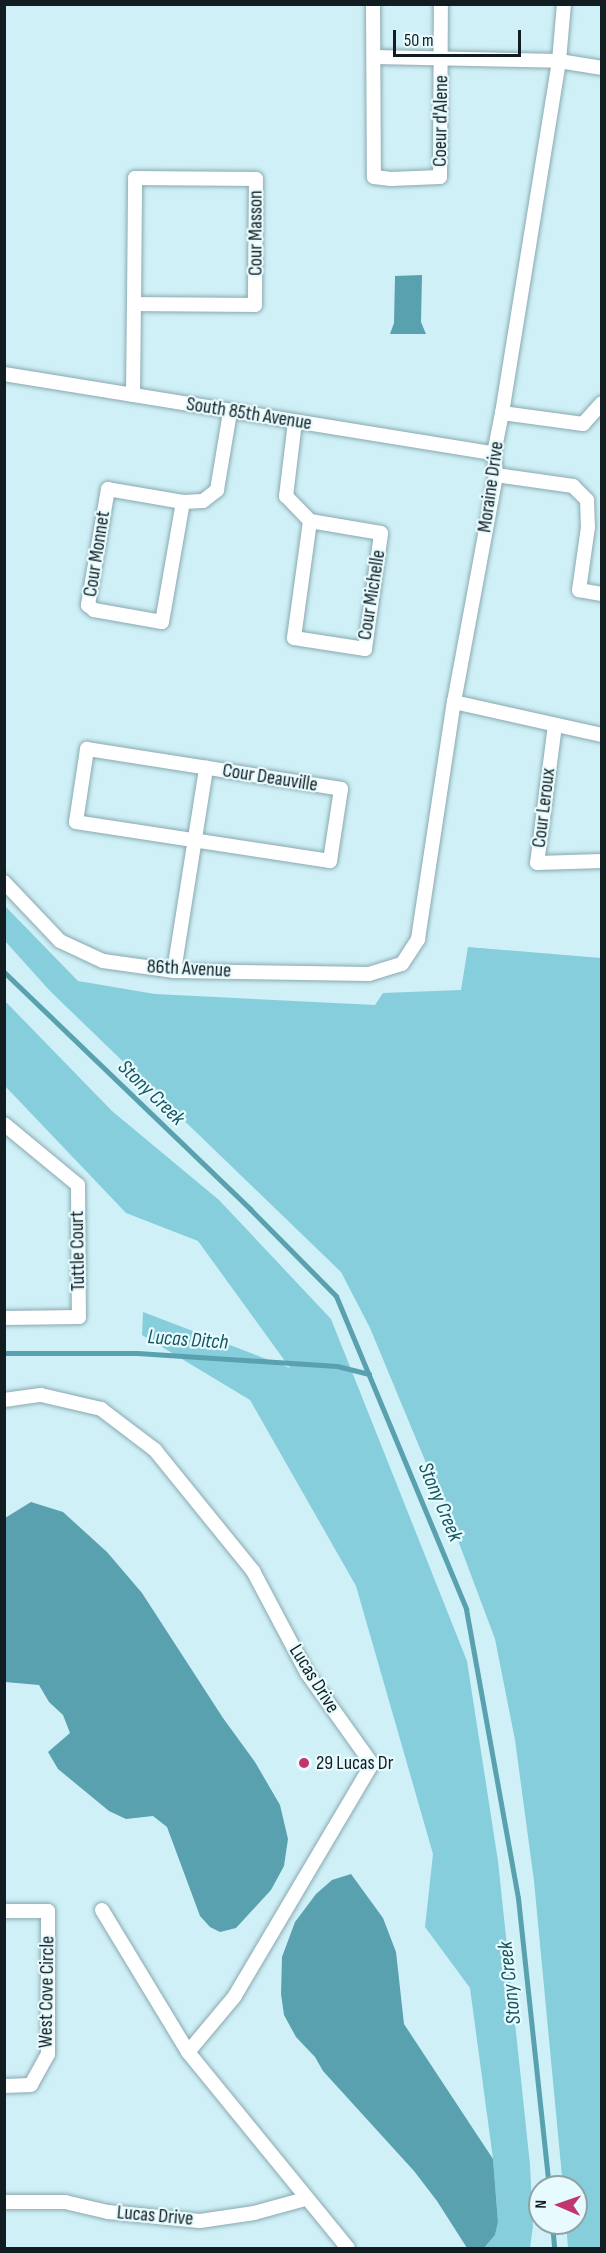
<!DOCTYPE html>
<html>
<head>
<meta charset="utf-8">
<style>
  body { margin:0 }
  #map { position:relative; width:606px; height:2253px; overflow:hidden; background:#cff0f7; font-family:"Sofia Sans Condensed",sans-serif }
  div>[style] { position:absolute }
  .green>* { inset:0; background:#86cedc }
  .water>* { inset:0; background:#59a1ae }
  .stream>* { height:5px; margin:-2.5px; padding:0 2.5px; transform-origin:2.5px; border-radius:2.5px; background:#59a1ae }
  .roads { filter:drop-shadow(0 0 2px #8aa9b0) drop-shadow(0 0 2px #8aa9b0) }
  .street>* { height:14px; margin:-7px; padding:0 7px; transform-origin:7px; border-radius:7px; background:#fff }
  .dots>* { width:16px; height:16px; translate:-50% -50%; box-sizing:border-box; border:3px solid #e7fbff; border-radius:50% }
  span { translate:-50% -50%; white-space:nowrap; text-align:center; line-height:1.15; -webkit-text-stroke:4.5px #e7fbff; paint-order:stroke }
  .street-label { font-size:20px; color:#111d20 }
  .poi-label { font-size:20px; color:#111d20 }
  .left { translate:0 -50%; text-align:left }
  .water-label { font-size:21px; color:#16545e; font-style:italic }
  .frame { position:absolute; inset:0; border:6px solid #111d20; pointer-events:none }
  .north { position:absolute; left:528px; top:2175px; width:60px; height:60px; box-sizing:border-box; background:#e7fbff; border:2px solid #91a2a6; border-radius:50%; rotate:272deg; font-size:16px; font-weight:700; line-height:24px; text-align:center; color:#111d20 }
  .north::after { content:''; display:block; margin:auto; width:21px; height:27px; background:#c1366d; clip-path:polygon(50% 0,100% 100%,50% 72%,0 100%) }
  .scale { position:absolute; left:393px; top:30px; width:128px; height:27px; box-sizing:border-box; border:3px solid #111d20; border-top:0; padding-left:8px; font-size:18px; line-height:21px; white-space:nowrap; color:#111d20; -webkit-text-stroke:4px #e7fbff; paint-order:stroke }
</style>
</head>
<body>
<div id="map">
  <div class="green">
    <i style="clip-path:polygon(5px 906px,78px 981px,155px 994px,375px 1005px,383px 993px,461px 990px,468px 947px,601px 958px,601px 2248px,568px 2248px,566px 2223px,576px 2223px,576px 2187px,563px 2187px,534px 1881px,515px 1740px,495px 1639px,456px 1535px,370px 1328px,341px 1272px,50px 991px,5px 941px)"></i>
    <i style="clip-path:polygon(4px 1000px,112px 1111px,219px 1200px,331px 1319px,467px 1661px,498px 1861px,530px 2165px,533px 2226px,530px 2248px,484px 2248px,495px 2235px,498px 2221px,493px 2159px,470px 1988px,425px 1927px,433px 1854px,356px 1586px,250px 1400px,142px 1335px,143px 1312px,290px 1368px,198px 1241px,126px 1213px,5px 1086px)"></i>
  </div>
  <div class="water">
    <i style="clip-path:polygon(422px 275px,421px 322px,426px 334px,390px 334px,394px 323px,395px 276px)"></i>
    <i style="clip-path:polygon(31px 1502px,63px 1512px,107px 1552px,142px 1593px,223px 1718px,255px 1762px,280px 1805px,288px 1839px,284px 1866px,271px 1890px,236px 1928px,220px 1932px,210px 1927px,200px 1916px,167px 1827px,153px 1816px,126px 1819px,109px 1811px,58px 1769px,48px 1752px,70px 1733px,63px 1715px,49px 1702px,39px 1685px,5px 1682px,5px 1518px)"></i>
    <i style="clip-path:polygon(351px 1874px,383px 1918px,396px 1952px,404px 2024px,493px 2159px,498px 2222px,495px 2235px,484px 2248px,467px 2248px,437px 2201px,414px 2171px,323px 2071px,315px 2057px,296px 2037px,284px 2015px,281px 1994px,282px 1957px,295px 1922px,316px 1894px,332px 1880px)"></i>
  </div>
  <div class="stream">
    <i style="left:4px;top:972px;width:342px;rotate:43.9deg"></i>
    <i style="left:250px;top:1209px;width:122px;rotate:45.3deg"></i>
    <i style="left:336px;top:1296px;width:339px;rotate:67.4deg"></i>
    <i style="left:466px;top:1609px;width:294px;rotate:79.8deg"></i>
    <i style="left:518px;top:1898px;width:291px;rotate:83.9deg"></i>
    <i style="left:4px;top:1353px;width:133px"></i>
    <i style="left:137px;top:1353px;width:200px;rotate:3.7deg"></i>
    <i style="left:337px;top:1366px;width:33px;rotate:14deg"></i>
    <i style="left:552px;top:2223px;width:25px;rotate:85deg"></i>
  </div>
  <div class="roads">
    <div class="street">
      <i style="left:373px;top:4px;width:173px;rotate:89.7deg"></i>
      <i style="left:374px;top:177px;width:17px;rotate:7deg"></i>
      <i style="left:391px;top:179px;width:49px;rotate:-2.3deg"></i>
      <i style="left:440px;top:177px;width:173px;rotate:-89.7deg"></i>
      <i style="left:374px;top:57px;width:185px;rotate:1.2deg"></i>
      <i style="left:559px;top:61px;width:44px;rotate:9.2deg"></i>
      <i style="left:4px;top:374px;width:496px;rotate:9.2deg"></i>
      <i style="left:133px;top:395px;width:91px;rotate:-89.4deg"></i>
      <i style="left:134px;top:304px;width:126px;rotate:-89.5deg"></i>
      <i style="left:135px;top:178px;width:121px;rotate:0.5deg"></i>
      <i style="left:256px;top:179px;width:126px;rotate:90.5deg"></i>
      <i style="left:255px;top:305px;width:121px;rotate:-179.5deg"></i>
      <i style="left:502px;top:413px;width:82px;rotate:7.7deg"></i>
      <i style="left:583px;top:424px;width:28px;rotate:-48deg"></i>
      <i style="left:295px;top:422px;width:75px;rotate:96.9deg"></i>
      <i style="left:286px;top:496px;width:35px;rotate:46deg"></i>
      <i style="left:310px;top:521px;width:118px;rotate:97.8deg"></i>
      <i style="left:294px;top:638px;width:72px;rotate:8.8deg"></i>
      <i style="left:365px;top:649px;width:117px;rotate:-82.1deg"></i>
      <i style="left:381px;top:533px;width:72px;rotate:-170.4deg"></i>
      <i style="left:496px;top:475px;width:78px;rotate:8.1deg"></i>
      <i style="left:573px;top:486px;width:20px;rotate:45deg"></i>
      <i style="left:587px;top:500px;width:27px;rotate:88deg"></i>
      <i style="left:588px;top:527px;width:64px;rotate:98.1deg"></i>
      <i style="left:579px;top:590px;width:23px;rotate:10deg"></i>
      <i style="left:183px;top:502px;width:76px;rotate:-170.2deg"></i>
      <i style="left:108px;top:489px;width:118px;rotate:99.8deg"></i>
      <i style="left:88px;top:605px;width:8px;rotate:40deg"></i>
      <i style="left:94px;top:610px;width:69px;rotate:10deg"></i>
      <i style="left:162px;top:622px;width:122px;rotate:-80.1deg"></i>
      <i style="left:183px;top:502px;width:20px;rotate:-3deg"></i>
      <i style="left:203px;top:501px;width:18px;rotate:-38deg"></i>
      <i style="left:217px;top:490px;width:79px;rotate:-80.5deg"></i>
      <i style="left:454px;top:702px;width:152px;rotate:12.6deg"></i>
      <i style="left:555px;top:725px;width:139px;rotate:97.4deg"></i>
      <i style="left:537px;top:863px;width:65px;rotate:-1.8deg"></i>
      <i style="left:87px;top:749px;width:257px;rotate:8.9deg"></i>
      <i style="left:341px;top:789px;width:73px;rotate:98.7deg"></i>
      <i style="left:330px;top:861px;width:257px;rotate:-171.3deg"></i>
      <i style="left:76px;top:822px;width:74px;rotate:-81.4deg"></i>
      <i style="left:4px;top:882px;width:81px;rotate:46.5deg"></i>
      <i style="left:60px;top:941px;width:47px;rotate:24.9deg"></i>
      <i style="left:103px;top:961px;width:72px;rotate:8deg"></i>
      <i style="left:174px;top:971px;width:195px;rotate:0.9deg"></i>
      <i style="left:369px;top:974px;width:34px;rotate:-17deg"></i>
      <i style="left:402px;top:964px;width:30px;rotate:-57deg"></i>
      <i style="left:418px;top:939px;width:240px;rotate:-81.4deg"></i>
      <i style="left:454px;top:702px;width:231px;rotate:-79.5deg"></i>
      <i style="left:496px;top:475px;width:22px;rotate:-95deg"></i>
      <i style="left:494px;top:453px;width:41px;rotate:-78.7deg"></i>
      <i style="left:502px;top:413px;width:357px;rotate:-80.8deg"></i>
      <i style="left:559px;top:61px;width:57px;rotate:-85deg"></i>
      <i style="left:174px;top:971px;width:206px;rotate:-81deg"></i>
      <i style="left:4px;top:1124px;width:96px;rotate:39.5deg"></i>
      <i style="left:78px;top:1185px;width:132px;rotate:89.6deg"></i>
      <i style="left:79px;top:1317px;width:75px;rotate:179.2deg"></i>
      <i style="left:4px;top:1400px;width:37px;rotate:-8deg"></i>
      <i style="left:41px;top:1395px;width:62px;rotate:13.1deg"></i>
      <i style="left:101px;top:1409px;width:68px;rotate:37.2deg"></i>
      <i style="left:155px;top:1450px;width:156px;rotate:51deg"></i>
      <i style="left:253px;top:1571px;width:115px;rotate:62.1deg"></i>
      <i style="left:307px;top:1673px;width:112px;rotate:54.5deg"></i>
      <i style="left:372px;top:1764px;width:269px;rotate:120.6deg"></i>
      <i style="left:235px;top:1996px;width:73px;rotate:130deg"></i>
      <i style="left:102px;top:1910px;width:166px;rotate:58.8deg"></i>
      <i style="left:188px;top:2052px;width:253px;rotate:50.8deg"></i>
      <i style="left:4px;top:1911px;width:44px"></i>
      <i style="left:48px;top:1911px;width:143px;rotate:90deg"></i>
      <i style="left:48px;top:2054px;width:35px;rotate:119deg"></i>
      <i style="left:31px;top:2085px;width:27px;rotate:178deg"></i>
      <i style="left:4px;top:2202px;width:61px"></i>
      <i style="left:65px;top:2202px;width:44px;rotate:13.1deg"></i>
      <i style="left:108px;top:2212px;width:92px;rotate:5.6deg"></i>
      <i style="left:200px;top:2221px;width:55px;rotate:-8.4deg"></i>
      <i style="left:254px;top:2213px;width:53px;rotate:-15.4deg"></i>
    </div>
  </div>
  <div class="dots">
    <i style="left:304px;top:1763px;background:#c1366d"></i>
  </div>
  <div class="street-label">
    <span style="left:441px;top:121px;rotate:-89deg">Coeur d'Alene</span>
    <span style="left:256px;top:233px;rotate:-90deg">Cour Masson</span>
    <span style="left:249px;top:414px;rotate:9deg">South 85th Avenue</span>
    <span style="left:491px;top:487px;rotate:-82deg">Moraine Drive</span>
    <span style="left:97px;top:554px;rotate:-81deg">Cour Monnet</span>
    <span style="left:372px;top:595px;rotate:-81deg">Cour Michelle</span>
    <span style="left:270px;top:778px;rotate:9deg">Cour Deauville</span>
    <span style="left:544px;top:808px;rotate:-83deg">Cour Leroux</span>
    <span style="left:189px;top:969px;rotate:3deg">86th Avenue</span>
    <span style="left:78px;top:1251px;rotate:-91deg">Tuttle Court</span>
    <span style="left:314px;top:1679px;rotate:58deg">Lucas Drive</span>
    <span style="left:47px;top:1992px;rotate:-89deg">West Cove Circle</span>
    <span style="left:155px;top:2216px;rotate:5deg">Lucas Drive</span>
  </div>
  <div class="poi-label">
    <span class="left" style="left:316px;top:1763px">29 Lucas Dr</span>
  </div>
  <div class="water-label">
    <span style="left:151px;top:1093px;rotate:44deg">Stony Creek</span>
    <span style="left:188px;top:1340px;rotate:4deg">Lucas Ditch</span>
    <span style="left:440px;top:1502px;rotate:67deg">Stony Creek</span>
    <span style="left:510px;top:1983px;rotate:-96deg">Stony Creek</span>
  </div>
  <div class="frame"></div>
  <div class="north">N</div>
  <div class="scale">50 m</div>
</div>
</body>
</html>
